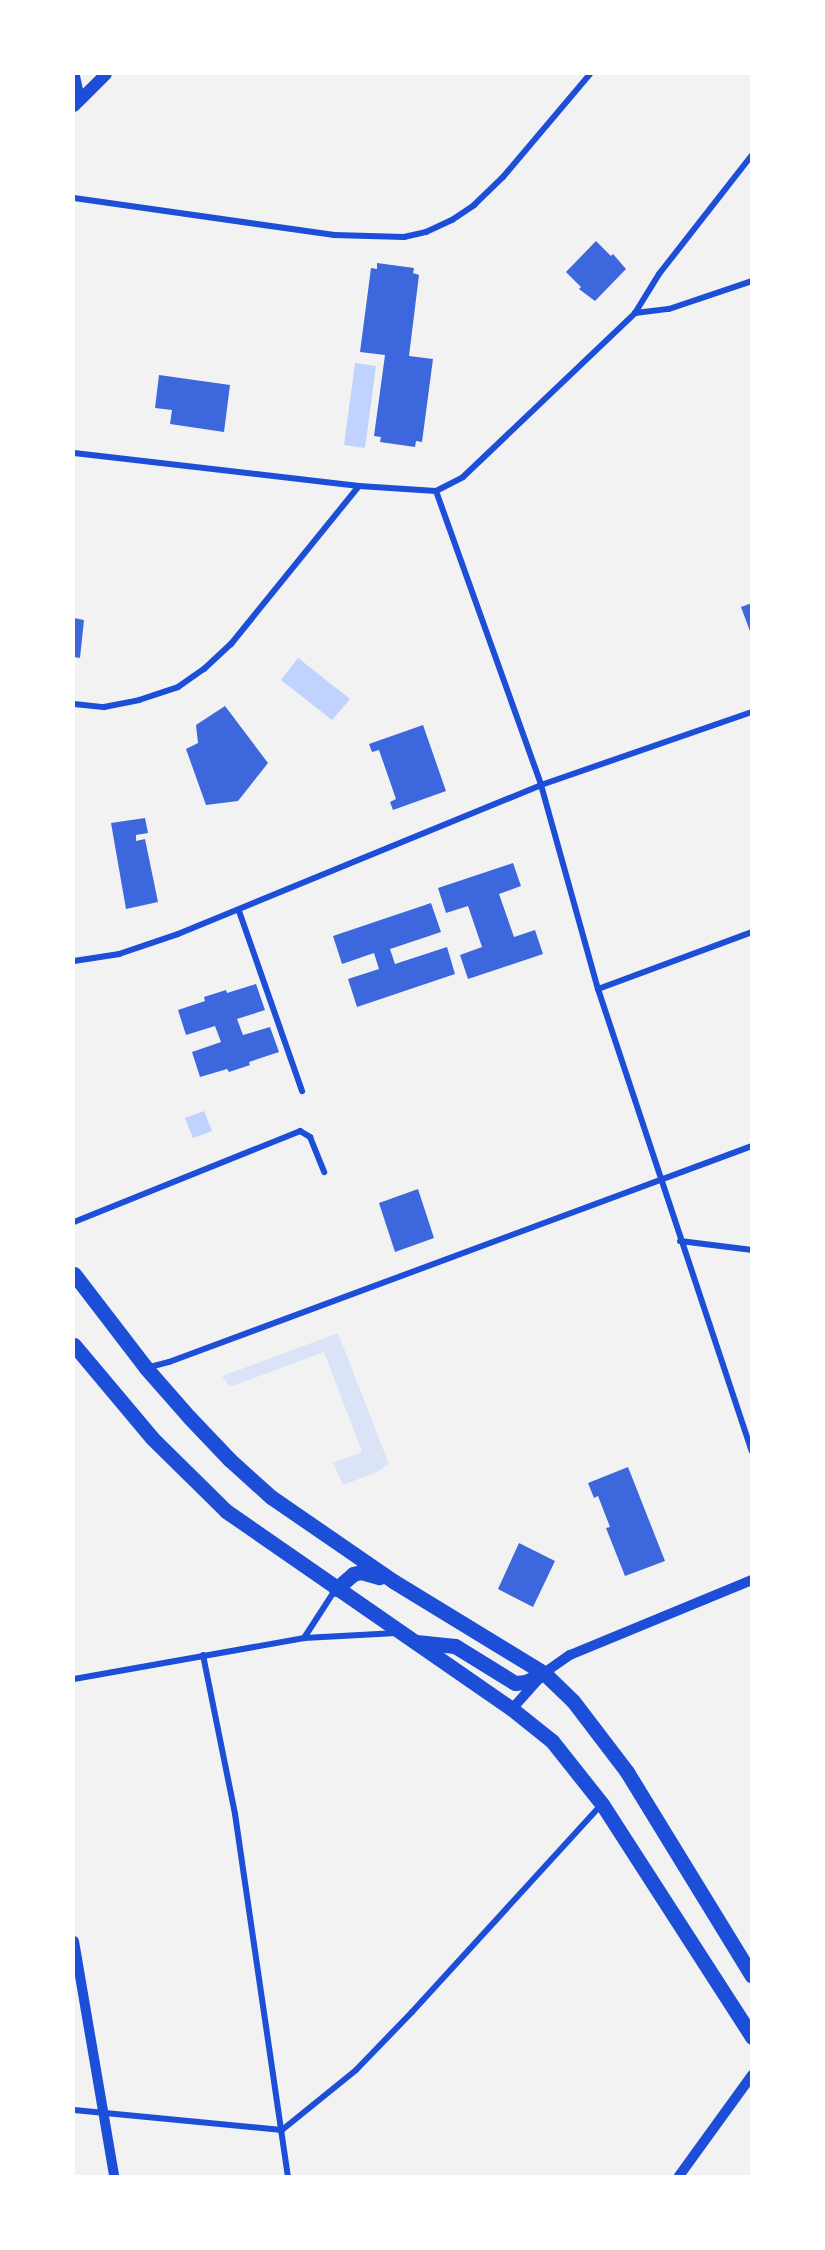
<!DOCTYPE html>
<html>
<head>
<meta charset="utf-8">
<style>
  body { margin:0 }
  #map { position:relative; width:825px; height:2250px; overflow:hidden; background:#f2f2f2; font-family:Rubik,sans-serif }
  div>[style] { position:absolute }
  .green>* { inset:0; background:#dbe4f7 }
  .water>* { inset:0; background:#bfd3fe }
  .building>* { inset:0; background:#3d67dc }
  .minor>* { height:6px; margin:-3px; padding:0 3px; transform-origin:3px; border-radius:3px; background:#1d4ed8 }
  .tertiary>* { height:10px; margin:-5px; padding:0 5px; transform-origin:5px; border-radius:5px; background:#1d4ed8 }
  .secondary>* { height:12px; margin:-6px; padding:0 6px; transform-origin:6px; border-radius:6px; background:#1d4ed8 }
  .primary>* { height:15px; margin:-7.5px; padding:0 7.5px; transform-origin:7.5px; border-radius:7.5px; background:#1d4ed8 }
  span { translate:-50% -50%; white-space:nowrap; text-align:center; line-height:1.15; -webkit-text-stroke:4.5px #fff; paint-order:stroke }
  .frame { position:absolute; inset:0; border:75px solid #fff; pointer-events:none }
</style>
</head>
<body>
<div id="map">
  <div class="green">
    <i style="clip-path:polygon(338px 1333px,389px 1464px,377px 1472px,343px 1485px,333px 1463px,362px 1452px,324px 1352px,230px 1387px,222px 1376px)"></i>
  </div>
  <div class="water">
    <i style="clip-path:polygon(355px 363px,376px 366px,365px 448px,344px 445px)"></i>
    <i style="clip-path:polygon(298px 658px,350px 699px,332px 720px,281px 680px)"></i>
    <i style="clip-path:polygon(204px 1111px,212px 1131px,193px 1138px,185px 1118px)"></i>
  </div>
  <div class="building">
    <i style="clip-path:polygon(596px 241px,611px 256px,613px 254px,626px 269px,595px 301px,579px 289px,581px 287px,566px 272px)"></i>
    <i style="clip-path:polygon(377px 263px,414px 268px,413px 273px,419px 275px,409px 356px,433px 359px,422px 442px,416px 441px,415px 447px,380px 442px,381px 437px,374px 436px,385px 355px,360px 352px,371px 268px,377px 269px)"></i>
    <i style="clip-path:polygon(159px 375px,230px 385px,224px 432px,170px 424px,172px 410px,155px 408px)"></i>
    <i style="clip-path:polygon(752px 603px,752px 634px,751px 634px,741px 607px)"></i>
    <i style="clip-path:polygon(74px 618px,84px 620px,80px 658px,74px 657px)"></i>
    <i style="clip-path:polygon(225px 706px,268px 763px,238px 801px,206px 805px,186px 749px,198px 743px,196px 725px)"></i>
    <i style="clip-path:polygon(423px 725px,446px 791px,393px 810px,390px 802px,396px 799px,379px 750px,372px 752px,369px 744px)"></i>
    <i style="clip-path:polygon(145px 818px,148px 833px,136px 835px,136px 841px,145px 839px,158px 902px,126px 909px,111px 823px)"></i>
    <i style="clip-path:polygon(513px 863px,521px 886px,499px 894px,514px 937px,535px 930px,543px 954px,468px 979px,460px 955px,482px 947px,468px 906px,446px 913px,438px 888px)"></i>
    <i style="clip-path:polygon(431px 903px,441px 932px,390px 949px,395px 964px,447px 947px,455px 974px,357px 1007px,348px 979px,379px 969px,374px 953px,342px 964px,333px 936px)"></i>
    <i style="clip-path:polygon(256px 984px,265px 1010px,237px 1019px,243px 1035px,270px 1027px,279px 1052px,249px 1062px,250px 1065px,229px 1072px,227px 1069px,200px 1077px,192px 1052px,221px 1042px,215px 1026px,186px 1035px,178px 1010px,205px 1001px,204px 997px,226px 990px,227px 993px)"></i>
    <i style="clip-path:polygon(418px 1189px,434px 1238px,395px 1252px,379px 1203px)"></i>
    <i style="clip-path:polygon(628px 1467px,665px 1561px,625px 1576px,606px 1528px,610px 1527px,598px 1496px,594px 1498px,588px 1483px)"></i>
    <i style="clip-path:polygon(519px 1543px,555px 1561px,533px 1607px,498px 1589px)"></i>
  </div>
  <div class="minor">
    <i style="left:74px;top:198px;width:263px;rotate:8.1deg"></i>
    <i style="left:334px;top:235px;width:70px;rotate:1.6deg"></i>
    <i style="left:404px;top:237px;width:23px;rotate:-13deg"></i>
    <i style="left:426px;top:232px;width:29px;rotate:-25deg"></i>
    <i style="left:452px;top:220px;width:27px;rotate:-34deg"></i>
    <i style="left:474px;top:205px;width:40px;rotate:-44deg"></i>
    <i style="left:503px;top:177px;width:135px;rotate:-49.8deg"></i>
    <i style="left:635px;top:313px;width:46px;rotate:-58.4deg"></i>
    <i style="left:659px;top:274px;width:151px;rotate:-52deg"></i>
    <i style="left:74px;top:453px;width:287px;rotate:6.6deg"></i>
    <i style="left:359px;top:486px;width:77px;rotate:3.7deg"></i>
    <i style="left:436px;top:491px;width:30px;rotate:-27deg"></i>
    <i style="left:463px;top:477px;width:238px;rotate:-43.6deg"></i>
    <i style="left:635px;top:313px;width:34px;rotate:-7deg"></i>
    <i style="left:669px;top:309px;width:88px;rotate:-18.6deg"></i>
    <i style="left:436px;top:491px;width:312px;rotate:70.3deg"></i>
    <i style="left:541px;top:785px;width:212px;rotate:74.4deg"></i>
    <i style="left:598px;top:989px;width:487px;rotate:71.6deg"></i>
    <i style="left:74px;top:704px;width:30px;rotate:6deg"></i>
    <i style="left:104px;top:707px;width:36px;rotate:-11deg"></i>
    <i style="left:139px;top:700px;width:41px;rotate:-18.4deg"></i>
    <i style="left:178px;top:687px;width:32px;rotate:-35deg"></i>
    <i style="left:204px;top:669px;width:37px;rotate:-43deg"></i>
    <i style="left:231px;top:644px;width:203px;rotate:-51deg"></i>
    <i style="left:239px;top:911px;width:191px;rotate:70.7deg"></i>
    <i style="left:74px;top:961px;width:46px;rotate:-8.8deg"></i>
    <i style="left:119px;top:954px;width:62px;rotate:-18.7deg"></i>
    <i style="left:178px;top:934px;width:392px;rotate:-22.3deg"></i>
    <i style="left:541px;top:785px;width:223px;rotate:-19.1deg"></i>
    <i style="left:598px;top:989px;width:164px;rotate:-20.3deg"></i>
    <i style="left:74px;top:1222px;width:244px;rotate:-21.9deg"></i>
    <i style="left:300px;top:1131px;width:12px;rotate:31deg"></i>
    <i style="left:310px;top:1137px;width:38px;rotate:68deg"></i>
    <i style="left:680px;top:1241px;width:73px;rotate:7.1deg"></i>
    <i style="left:146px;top:1368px;width:24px;rotate:-15deg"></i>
    <i style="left:169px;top:1362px;width:622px;rotate:-20.33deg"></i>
    <i style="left:304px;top:1638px;width:57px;rotate:-57.1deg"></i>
    <i style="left:203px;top:1655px;width:162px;rotate:78.6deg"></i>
    <i style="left:235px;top:1814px;width:366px;rotate:81.7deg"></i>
    <i style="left:74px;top:1679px;width:234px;rotate:-10.1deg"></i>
    <i style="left:304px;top:1638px;width:93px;rotate:-3.1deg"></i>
    <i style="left:74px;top:2110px;width:209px;rotate:5.5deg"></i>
    <i style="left:282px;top:2130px;width:95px;rotate:-39deg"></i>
    <i style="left:356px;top:2070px;width:81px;rotate:-46deg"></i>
    <i style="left:412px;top:2012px;width:280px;rotate:-47.6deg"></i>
  </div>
  <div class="tertiary">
    <i style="left:512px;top:1709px;width:48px;rotate:-48.4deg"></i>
    <i style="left:544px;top:1673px;width:32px;rotate:-35deg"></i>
    <i style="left:570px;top:1655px;width:197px;rotate:-22.4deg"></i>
    <i style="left:74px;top:1941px;width:238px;rotate:80.3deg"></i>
    <i style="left:679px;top:2176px;width:125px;rotate:-54.1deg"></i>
  </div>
  <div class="secondary">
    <i style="left:74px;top:76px;width:24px;rotate:78deg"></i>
    <i style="left:74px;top:106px;width:45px;rotate:-45deg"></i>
  </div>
  <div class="primary">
    <i style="left:74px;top:1274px;width:118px;rotate:52.5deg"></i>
    <i style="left:146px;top:1368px;width:65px;rotate:48.7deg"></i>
    <i style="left:189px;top:1417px;width:59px;rotate:46.4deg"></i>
    <i style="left:230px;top:1460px;width:55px;rotate:42.1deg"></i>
    <i style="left:271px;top:1497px;width:148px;rotate:34.5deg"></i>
    <i style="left:393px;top:1581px;width:177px;rotate:31.4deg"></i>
    <i style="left:544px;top:1673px;width:40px;rotate:44deg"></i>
    <i style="left:573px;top:1701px;width:89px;rotate:52.7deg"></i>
    <i style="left:627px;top:1772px;width:239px;rotate:58.5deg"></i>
    <i style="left:74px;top:1345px;width:121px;rotate:50deg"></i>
    <i style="left:152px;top:1438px;width:104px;rotate:44.6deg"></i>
    <i style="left:226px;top:1511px;width:348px;rotate:34.7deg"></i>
    <i style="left:512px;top:1709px;width:51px;rotate:38.7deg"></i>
    <i style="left:552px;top:1741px;width:80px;rotate:51.6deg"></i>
    <i style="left:602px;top:1804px;width:277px;rotate:57.2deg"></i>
    <i style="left:336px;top:1589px;width:23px;rotate:-41deg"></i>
    <i style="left:353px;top:1574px;width:8px;rotate:-14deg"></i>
    <i style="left:361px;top:1572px;width:19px;rotate:16deg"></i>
    <i style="left:416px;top:1642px;width:39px;rotate:6deg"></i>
    <i style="left:455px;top:1646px;width:70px;rotate:31.7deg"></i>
    <i style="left:515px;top:1683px;width:11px;rotate:-5deg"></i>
    <i style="left:526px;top:1682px;width:20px;rotate:-27deg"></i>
  </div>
  <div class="frame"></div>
</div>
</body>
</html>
